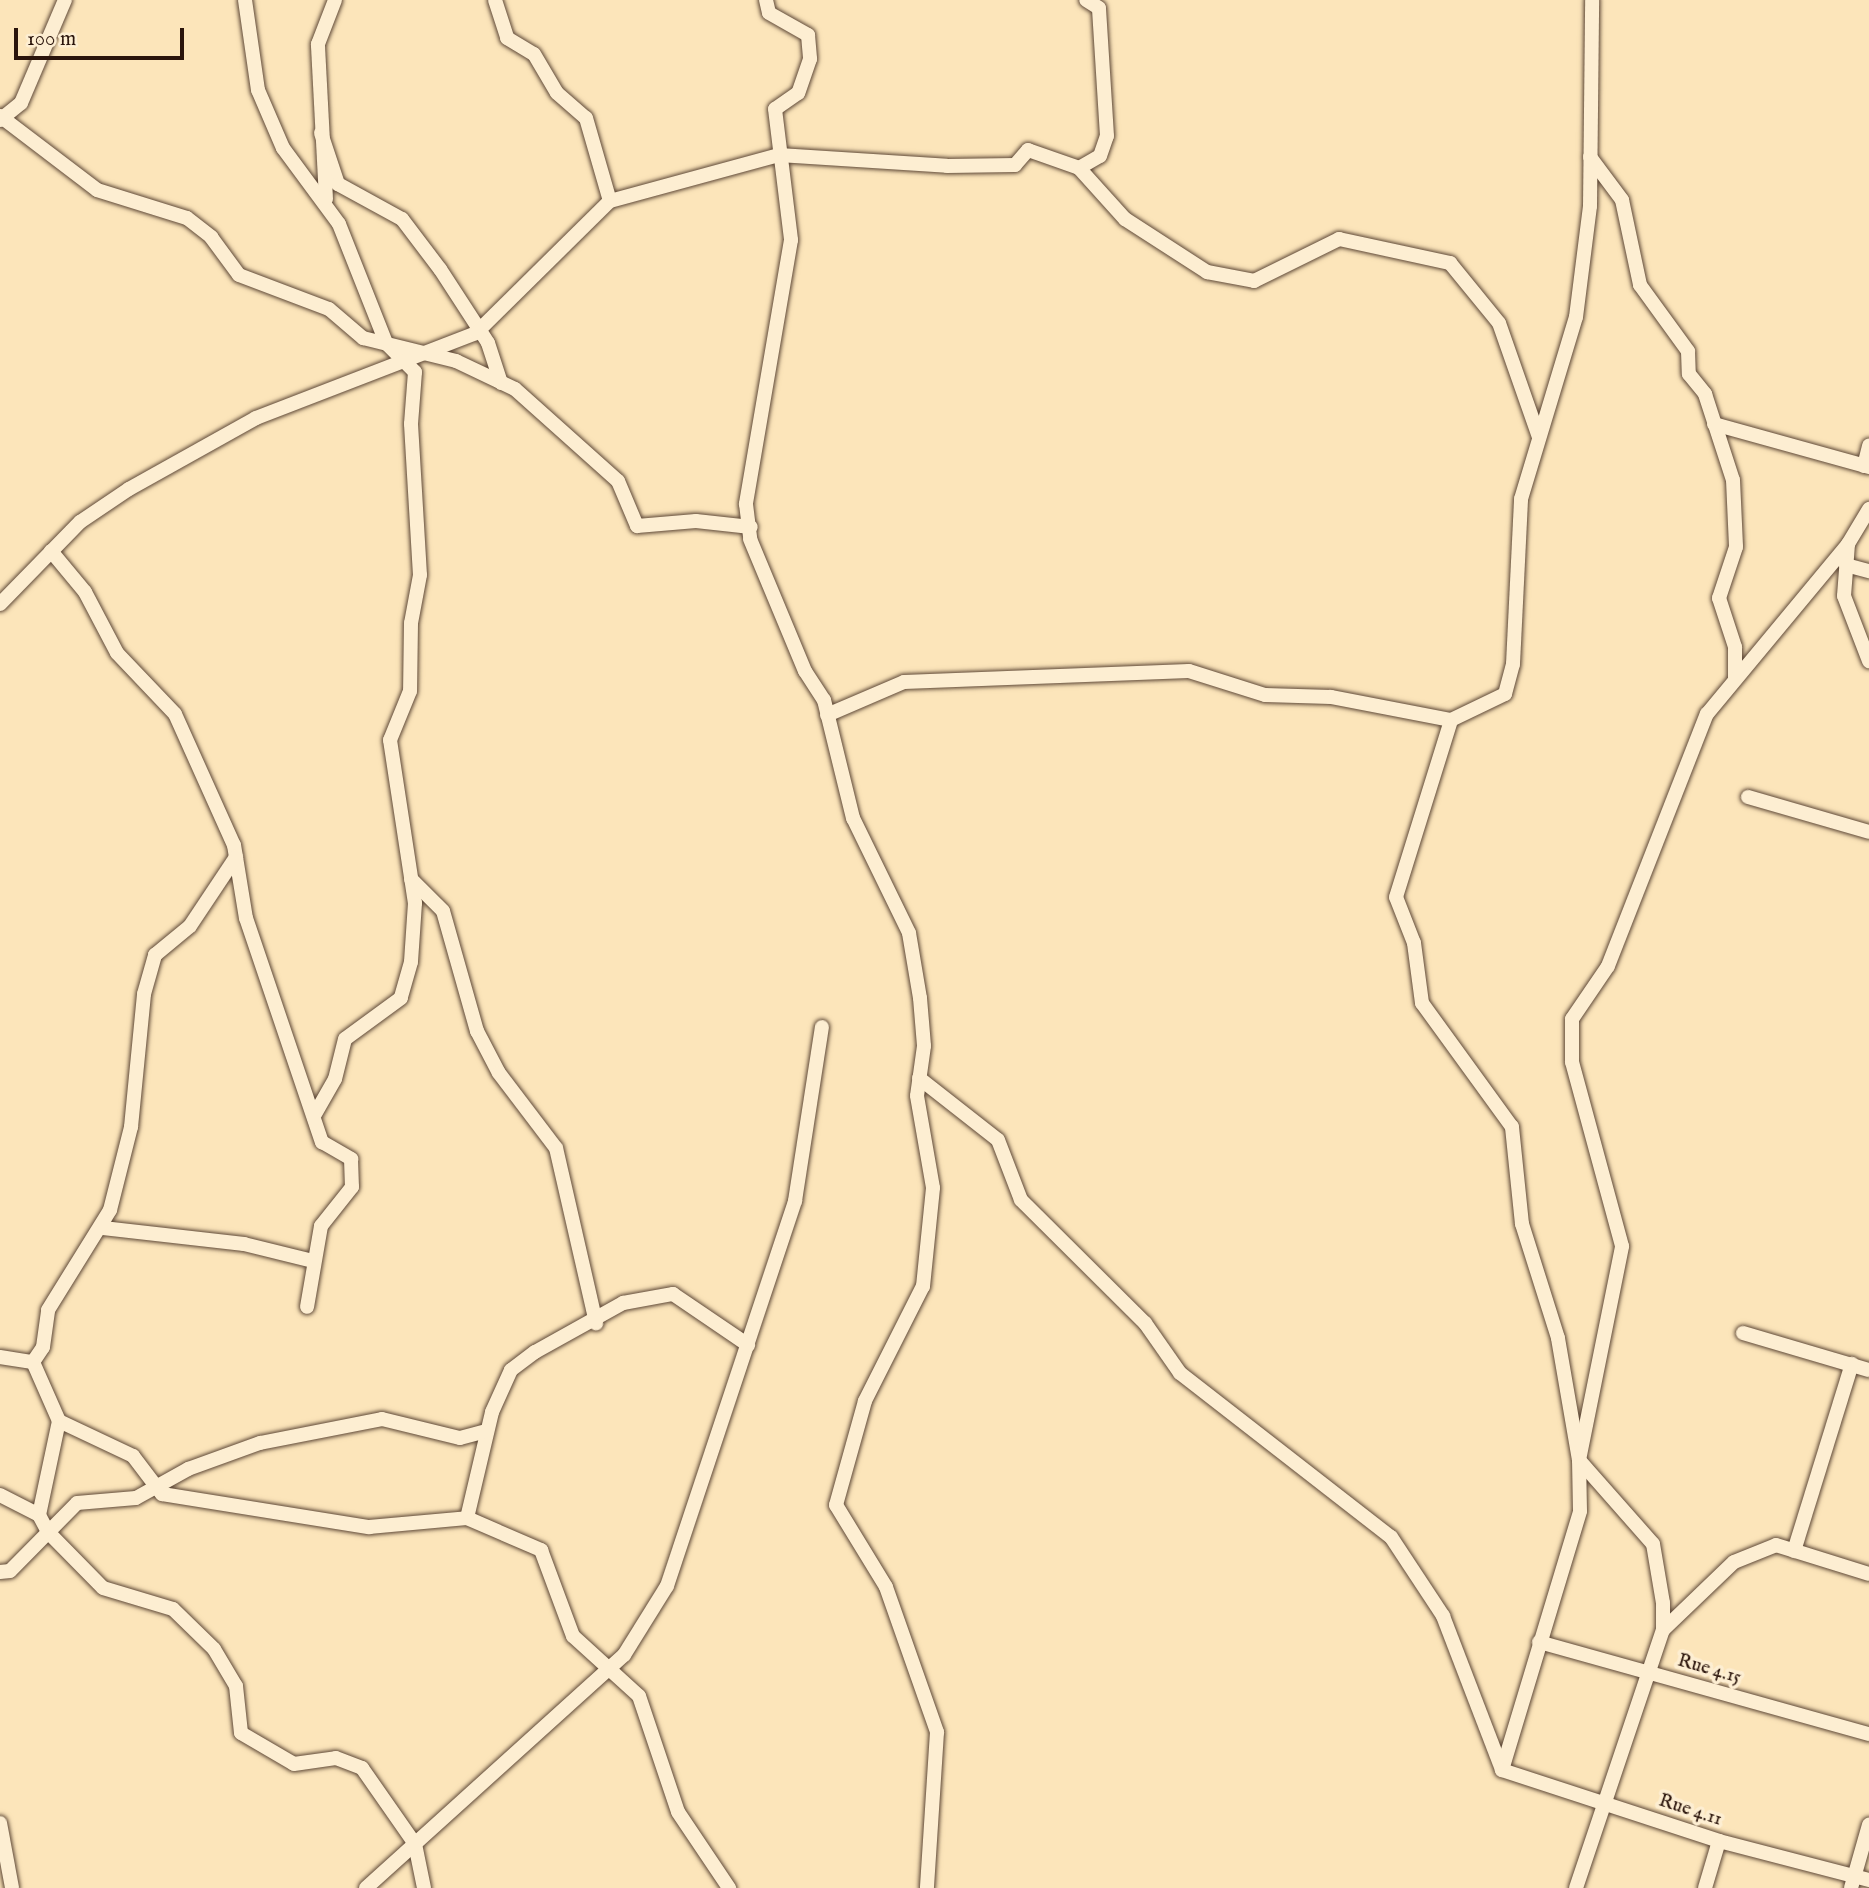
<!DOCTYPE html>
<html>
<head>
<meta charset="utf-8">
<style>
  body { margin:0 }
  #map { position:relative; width:1869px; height:1888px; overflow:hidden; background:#fce5ba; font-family:"IM FELL English",serif }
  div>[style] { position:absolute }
  .roads { filter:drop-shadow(0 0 2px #5e4837) drop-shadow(0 0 2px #5e4837) }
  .minor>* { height:14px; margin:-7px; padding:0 7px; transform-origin:7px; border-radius:7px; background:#fdeed2 }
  span { translate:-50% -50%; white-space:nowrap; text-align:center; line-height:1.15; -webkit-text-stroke:7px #fdeed2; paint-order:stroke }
  .street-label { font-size:19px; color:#2a140b }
  .scale { position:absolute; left:14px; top:28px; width:170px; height:32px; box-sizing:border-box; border:4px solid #2a140b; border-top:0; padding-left:9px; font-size:21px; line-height:24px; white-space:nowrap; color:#2a140b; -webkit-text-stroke:5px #fdeed2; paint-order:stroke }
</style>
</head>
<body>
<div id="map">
  <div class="roads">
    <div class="minor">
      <i style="left:245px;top:0;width:91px;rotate:81.8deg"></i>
      <i style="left:258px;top:90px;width:63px;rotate:66.7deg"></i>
      <i style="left:283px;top:148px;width:94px;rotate:53.6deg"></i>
      <i style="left:339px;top:224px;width:128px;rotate:68.4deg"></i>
      <i style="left:386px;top:343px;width:41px;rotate:45deg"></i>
      <i style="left:415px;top:372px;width:52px;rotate:94.4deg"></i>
      <i style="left:411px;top:424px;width:151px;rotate:86.6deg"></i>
      <i style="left:420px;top:575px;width:49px;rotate:100.6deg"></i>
      <i style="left:411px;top:623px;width:68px;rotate:90.8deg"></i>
      <i style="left:410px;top:691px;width:53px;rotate:112.2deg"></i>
      <i style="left:390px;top:740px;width:165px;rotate:81.3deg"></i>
      <i style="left:415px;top:903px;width:59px;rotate:93.9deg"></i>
      <i style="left:411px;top:962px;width:37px;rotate:106deg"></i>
      <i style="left:401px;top:998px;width:69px;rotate:143.8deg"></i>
      <i style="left:345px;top:1039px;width:41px;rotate:104deg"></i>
      <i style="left:335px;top:1079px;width:40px;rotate:119.7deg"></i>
      <i style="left:495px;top:0;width:40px;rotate:72deg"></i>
      <i style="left:507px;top:38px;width:31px;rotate:31deg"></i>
      <i style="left:534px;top:54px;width:45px;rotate:59.5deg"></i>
      <i style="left:557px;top:93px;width:38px;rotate:41deg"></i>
      <i style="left:586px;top:118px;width:86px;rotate:73.9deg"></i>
      <i style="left:766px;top:0;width:13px;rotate:77deg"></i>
      <i style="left:769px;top:13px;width:45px;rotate:29.4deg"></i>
      <i style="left:808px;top:35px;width:24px;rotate:85deg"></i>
      <i style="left:810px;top:59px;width:36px;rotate:109deg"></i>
      <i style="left:798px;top:93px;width:28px;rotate:145deg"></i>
      <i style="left:775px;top:109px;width:132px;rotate:83deg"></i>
      <i style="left:791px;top:240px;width:268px;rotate:99.7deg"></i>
      <i style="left:746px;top:504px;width:35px;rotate:83deg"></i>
      <i style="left:750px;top:539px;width:143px;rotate:67.4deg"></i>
      <i style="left:805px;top:671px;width:35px;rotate:57deg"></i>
      <i style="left:824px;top:700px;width:122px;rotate:76.2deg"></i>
      <i style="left:853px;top:818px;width:128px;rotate:64deg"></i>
      <i style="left:909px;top:933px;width:66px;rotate:80.4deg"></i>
      <i style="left:920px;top:998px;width:48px;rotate:85.2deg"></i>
      <i style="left:924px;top:1046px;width:50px;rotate:98deg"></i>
      <i style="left:917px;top:1096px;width:93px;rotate:80.1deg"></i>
      <i style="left:933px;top:1188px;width:99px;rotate:95.8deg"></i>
      <i style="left:923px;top:1286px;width:129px;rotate:116.8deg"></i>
      <i style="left:865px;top:1401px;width:108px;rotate:105.6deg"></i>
      <i style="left:836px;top:1505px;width:96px;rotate:58.6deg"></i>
      <i style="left:886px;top:1587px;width:154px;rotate:70.6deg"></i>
      <i style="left:937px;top:1732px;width:156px;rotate:93.7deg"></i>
      <i style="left:0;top:116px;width:122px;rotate:37.3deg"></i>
      <i style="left:97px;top:190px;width:94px;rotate:17.3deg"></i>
      <i style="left:187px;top:218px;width:31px;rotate:38deg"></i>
      <i style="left:211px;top:237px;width:47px;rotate:53.6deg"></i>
      <i style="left:239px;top:275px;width:96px;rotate:20.7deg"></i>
      <i style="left:329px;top:309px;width:45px;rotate:40.5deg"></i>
      <i style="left:363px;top:338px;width:96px;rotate:13.9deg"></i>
      <i style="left:456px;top:361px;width:65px;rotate:25.4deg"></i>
      <i style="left:515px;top:389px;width:138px;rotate:41.8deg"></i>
      <i style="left:618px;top:481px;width:49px;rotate:67.1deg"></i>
      <i style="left:637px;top:526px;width:59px;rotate:-4.8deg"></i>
      <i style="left:696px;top:521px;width:55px;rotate:6.2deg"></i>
      <i style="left:0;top:120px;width:27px;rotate:-39deg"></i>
      <i style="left:21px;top:103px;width:112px;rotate:-66.9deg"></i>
      <i style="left:321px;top:133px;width:54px;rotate:71.6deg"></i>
      <i style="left:338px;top:184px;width:73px;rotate:28.7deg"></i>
      <i style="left:402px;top:219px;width:63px;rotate:52.8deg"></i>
      <i style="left:440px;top:269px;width:88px;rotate:57deg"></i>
      <i style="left:488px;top:343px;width:42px;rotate:72deg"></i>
      <i style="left:1590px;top:157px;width:54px;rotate:53.3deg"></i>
      <i style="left:1622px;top:200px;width:87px;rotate:78deg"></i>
      <i style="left:1640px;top:285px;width:82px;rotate:54deg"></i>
      <i style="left:1688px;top:351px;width:23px;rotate:88deg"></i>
      <i style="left:1689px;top:374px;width:26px;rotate:51deg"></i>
      <i style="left:1705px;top:394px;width:90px;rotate:72deg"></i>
      <i style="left:1733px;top:480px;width:67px;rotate:87.4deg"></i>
      <i style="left:1736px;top:547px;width:54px;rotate:108.4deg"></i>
      <i style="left:1719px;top:598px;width:52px;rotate:71.9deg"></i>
      <i style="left:1735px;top:647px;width:31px;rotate:90deg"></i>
      <i style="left:1079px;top:168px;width:24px;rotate:-30deg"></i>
      <i style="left:1100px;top:156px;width:21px;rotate:-71deg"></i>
      <i style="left:1107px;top:136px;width:128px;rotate:-93.6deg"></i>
      <i style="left:1099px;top:8px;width:15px;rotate:-148deg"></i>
      <i style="left:326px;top:199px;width:155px;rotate:-93deg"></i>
      <i style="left:318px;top:44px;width:47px;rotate:-68.9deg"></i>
      <i style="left:1714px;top:424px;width:161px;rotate:15.5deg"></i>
      <i style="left:1864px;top:466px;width:21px;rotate:-76deg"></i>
      <i style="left:1848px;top:544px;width:52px;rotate:94.4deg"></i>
      <i style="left:1844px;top:596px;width:70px;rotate:69deg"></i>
      <i style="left:51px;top:551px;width:53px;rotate:50.3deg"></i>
      <i style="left:85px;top:592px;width:69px;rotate:62.3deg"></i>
      <i style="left:117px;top:653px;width:84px;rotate:46.4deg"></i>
      <i style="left:175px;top:714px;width:144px;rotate:65.8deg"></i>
      <i style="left:234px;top:845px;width:74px;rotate:80.7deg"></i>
      <i style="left:246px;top:918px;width:237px;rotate:71.3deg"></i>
      <i style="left:322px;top:1142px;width:34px;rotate:30deg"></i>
      <i style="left:351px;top:1159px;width:28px;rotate:88deg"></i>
      <i style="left:352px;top:1187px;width:50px;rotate:128.5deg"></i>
      <i style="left:321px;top:1226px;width:82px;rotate:99.8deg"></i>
      <i style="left:1846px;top:565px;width:24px;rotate:15deg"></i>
      <i style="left:0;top:604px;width:115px;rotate:-45.7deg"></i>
      <i style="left:80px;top:522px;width:59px;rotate:-34deg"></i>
      <i style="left:129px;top:489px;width:145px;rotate:-29.2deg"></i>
      <i style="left:256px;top:418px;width:236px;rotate:-21.1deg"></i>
      <i style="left:476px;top:333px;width:188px;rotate:-44.6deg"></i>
      <i style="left:610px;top:201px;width:175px;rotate:-15.2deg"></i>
      <i style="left:779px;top:155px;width:168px;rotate:3.7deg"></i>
      <i style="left:947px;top:166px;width:68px;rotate:-0.8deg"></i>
      <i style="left:1015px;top:165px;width:20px;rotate:-49deg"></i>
      <i style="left:1028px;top:150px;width:54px;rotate:19.4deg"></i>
      <i style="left:1079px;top:168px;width:69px;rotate:48deg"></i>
      <i style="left:1125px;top:219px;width:98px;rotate:32.9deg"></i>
      <i style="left:1207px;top:272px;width:48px;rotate:10.8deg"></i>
      <i style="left:1254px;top:281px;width:95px;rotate:-26.3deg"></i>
      <i style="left:1339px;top:239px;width:114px;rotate:12.2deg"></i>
      <i style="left:1450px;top:263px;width:77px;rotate:50.8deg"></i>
      <i style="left:1499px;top:323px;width:121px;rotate:70.7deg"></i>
      <i style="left:827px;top:715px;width:84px;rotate:-23.2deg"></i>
      <i style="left:904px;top:682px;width:285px;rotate:-2.2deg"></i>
      <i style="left:1189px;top:671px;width:80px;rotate:17.5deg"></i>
      <i style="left:1265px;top:695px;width:66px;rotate:1.7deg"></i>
      <i style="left:1331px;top:697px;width:122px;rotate:10.9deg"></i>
      <i style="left:1748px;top:797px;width:126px;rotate:16.1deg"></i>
      <i style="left:411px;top:879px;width:45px;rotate:45deg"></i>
      <i style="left:443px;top:911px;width:125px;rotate:74.2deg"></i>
      <i style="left:477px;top:1031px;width:47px;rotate:62.4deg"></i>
      <i style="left:499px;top:1073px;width:94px;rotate:52.8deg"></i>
      <i style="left:556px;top:1148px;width:180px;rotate:77.1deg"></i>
      <i style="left:919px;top:1078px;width:100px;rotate:38.1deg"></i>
      <i style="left:998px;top:1140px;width:64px;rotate:69deg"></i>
      <i style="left:1021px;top:1200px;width:175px;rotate:44.8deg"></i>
      <i style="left:1145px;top:1323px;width:61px;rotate:55deg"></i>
      <i style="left:1180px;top:1373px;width:267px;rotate:37.9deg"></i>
      <i style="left:1391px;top:1537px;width:95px;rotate:56.6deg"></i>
      <i style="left:1443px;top:1616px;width:165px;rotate:69deg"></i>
      <i style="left:103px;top:1228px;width:142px;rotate:6.5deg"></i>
      <i style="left:244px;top:1244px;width:71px;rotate:13.8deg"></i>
      <i style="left:1743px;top:1333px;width:131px;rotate:16.4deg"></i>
      <i style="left:0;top:1357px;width:33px;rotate:9deg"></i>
      <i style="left:33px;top:1362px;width:64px;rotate:66.2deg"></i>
      <i style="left:59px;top:1421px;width:82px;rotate:25.3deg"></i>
      <i style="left:133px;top:1456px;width:48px;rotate:52.7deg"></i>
      <i style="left:162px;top:1494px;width:210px;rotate:9.1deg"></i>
      <i style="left:369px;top:1527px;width:98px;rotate:-5.2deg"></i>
      <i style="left:467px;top:1518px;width:81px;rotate:23.4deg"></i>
      <i style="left:541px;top:1550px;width:92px;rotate:69.6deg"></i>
      <i style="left:573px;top:1636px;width:89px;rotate:42.3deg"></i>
      <i style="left:639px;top:1696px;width:122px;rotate:71.4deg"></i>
      <i style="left:678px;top:1812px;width:92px;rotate:56.1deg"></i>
      <i style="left:33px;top:1362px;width:18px;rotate:-56deg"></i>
      <i style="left:43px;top:1347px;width:37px;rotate:-82deg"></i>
      <i style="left:48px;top:1310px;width:118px;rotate:-58.2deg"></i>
      <i style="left:110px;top:1210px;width:86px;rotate:-75.8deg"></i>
      <i style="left:131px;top:1127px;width:134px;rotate:-84.4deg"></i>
      <i style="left:144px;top:994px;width:41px;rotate:-74.2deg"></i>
      <i style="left:155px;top:955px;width:45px;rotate:-39.6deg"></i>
      <i style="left:190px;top:926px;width:83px;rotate:-56.3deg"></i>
      <i style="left:0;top:1495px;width:44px;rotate:27.1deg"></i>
      <i style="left:39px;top:1515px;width:19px;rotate:62deg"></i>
      <i style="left:48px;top:1532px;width:78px;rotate:45.5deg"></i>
      <i style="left:103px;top:1588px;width:73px;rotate:16.7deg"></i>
      <i style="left:173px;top:1609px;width:57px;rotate:44.3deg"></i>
      <i style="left:214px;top:1649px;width:43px;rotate:59.3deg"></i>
      <i style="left:236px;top:1686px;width:47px;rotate:83.9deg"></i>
      <i style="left:241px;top:1733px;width:61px;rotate:30.3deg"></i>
      <i style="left:294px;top:1764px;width:42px;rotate:-8.1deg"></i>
      <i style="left:336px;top:1758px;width:28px;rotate:21deg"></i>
      <i style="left:362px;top:1768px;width:93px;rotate:55.1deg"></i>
      <i style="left:415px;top:1844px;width:45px;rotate:78.4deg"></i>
      <i style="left:39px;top:1515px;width:96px;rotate:-78deg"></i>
      <i style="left:467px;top:1518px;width:109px;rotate:-76.7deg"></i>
      <i style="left:492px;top:1412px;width:46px;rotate:-65.7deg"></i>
      <i style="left:511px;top:1370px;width:30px;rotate:-37deg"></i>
      <i style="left:535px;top:1352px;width:101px;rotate:-29.1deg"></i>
      <i style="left:623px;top:1303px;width:51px;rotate:-10.2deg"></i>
      <i style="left:673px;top:1294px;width:91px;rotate:34.2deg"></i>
      <i style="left:1794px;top:1551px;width:196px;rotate:-72.8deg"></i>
      <i style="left:0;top:1572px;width:10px;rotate:-6deg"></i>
      <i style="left:10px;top:1571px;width:95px;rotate:-45.4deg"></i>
      <i style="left:77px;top:1503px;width:59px;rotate:-4.8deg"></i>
      <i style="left:136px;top:1498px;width:60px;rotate:-29.1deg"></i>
      <i style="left:188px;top:1469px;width:77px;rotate:-19.9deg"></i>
      <i style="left:260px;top:1443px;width:124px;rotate:-11.1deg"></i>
      <i style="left:382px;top:1419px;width:80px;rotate:13.7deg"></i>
      <i style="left:460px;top:1438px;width:28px;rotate:-15deg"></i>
      <i style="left:1663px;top:1630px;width:98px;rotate:-43.8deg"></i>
      <i style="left:1734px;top:1562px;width:45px;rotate:-22deg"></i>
      <i style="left:1776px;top:1545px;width:97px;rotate:17.3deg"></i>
      <i style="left:1539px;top:1642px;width:343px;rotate:15.6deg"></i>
      <i style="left:1502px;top:1770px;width:270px;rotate:-73.2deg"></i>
      <i style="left:1580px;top:1511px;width:51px;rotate:-91.1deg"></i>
      <i style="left:1579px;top:1460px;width:124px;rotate:-99.8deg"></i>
      <i style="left:1558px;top:1338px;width:120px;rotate:-107.5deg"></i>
      <i style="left:1522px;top:1224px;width:98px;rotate:-95.9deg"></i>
      <i style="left:1512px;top:1127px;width:153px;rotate:-126deg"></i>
      <i style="left:1422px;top:1003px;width:61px;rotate:-97.6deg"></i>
      <i style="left:1414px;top:943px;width:49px;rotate:-111.4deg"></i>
      <i style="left:1396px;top:897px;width:185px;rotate:-72.7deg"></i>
      <i style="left:1451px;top:720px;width:60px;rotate:-25.7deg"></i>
      <i style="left:1505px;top:694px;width:31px;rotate:-75deg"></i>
      <i style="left:1513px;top:664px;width:165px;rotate:-87.2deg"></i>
      <i style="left:1521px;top:499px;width:190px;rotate:-73.2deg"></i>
      <i style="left:1576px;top:317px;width:112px;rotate:-82.8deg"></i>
      <i style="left:1590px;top:206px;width:206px;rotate:-89.4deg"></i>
      <i style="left:1502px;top:1770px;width:228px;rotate:18.1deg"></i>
      <i style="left:1719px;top:1841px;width:155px;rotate:14.6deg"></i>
      <i style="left:0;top:1823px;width:66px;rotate:79.5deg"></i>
      <i style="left:366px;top:1888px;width:348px;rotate:-42.1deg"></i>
      <i style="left:624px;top:1655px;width:81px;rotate:-58.1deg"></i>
      <i style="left:667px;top:1586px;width:406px;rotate:-71.6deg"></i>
      <i style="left:795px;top:1201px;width:176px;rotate:-81.2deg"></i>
      <i style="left:1576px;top:1888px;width:272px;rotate:-71.4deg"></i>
      <i style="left:1663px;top:1630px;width:27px;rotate:-90deg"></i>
      <i style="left:1663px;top:1603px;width:60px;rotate:-99.6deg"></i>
      <i style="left:1653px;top:1544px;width:112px;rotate:-131.4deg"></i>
      <i style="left:1579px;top:1460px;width:218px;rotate:-78.6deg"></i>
      <i style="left:1622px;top:1246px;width:191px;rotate:-105.2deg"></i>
      <i style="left:1572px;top:1062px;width:43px;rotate:-90deg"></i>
      <i style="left:1572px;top:1019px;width:64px;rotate:-55.8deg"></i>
      <i style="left:1608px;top:966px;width:271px;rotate:-68.6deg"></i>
      <i style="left:1707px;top:714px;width:221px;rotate:-50.3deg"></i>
      <i style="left:1848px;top:544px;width:41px;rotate:-59deg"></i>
      <i style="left:1705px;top:1888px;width:49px;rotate:-73.4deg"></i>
      <i style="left:1851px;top:1888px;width:66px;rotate:-74.1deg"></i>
    </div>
  </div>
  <div class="street-label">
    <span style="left:1709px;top:1670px;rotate:16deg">Rue 4.15</span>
    <span style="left:1690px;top:1811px;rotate:18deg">Rue 4.11</span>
  </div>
  <div class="scale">100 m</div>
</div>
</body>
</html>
